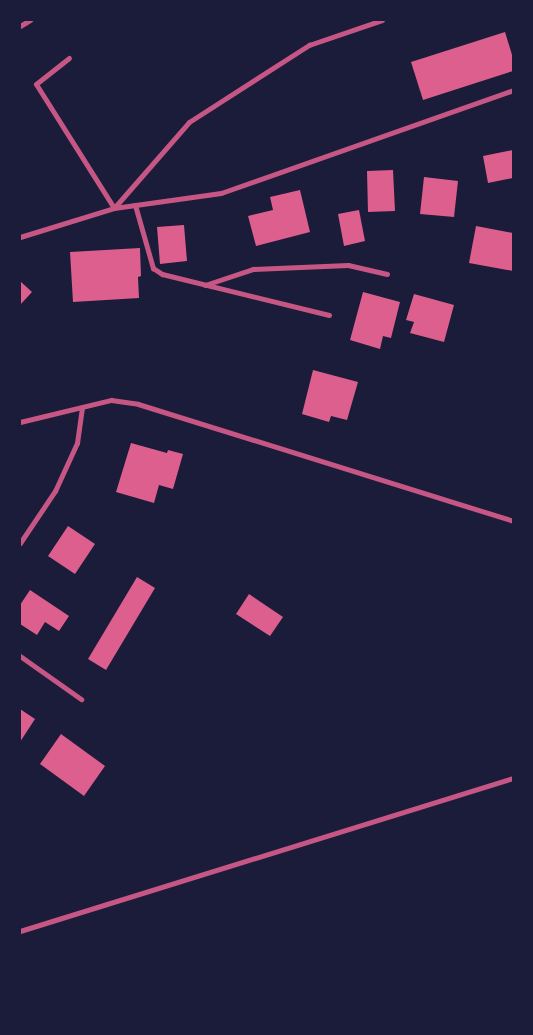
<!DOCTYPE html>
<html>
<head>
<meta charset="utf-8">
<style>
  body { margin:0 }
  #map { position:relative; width:533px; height:1035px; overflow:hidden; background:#1b1b3a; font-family:"Source Sans 3",sans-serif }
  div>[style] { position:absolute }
  .building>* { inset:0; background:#dd5f8e }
  .minor>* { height:5px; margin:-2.5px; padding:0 2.5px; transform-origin:2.5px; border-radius:2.5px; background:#c65784 }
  span { translate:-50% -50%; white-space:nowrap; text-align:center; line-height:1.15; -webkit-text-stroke:4px #1b1b3a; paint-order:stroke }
  .frame { position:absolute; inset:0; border:21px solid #1b1b3a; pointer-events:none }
</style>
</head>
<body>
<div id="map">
  <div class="building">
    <i style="clip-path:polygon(505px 32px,513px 58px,513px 71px,423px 100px,411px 62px)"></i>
    <i style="clip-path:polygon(513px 150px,513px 178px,488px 183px,483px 156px)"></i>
    <i style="clip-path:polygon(393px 170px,395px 211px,368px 212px,367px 171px)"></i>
    <i style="clip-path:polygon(424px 177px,458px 181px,454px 217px,420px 214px)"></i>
    <i style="clip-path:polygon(300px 190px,310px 232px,256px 246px,248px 216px,273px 210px,270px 197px)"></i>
    <i style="clip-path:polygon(359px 210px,365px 241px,344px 246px,338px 214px)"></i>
    <i style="clip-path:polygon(184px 225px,187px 261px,160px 264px,157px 227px)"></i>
    <i style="clip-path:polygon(476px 226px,513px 233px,513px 271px,469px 263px)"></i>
    <i style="clip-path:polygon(140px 248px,141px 276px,138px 277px,139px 298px,73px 302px,70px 252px)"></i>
    <i style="clip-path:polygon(20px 281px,32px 292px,20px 305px)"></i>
    <i style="clip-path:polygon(363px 292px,400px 302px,391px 338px,383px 336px,380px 349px,350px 340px)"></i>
    <i style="clip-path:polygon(414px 294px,454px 305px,444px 342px,410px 333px,414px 322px,406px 320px)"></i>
    <i style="clip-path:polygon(313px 370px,358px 382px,347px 420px,331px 416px,329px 422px,302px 414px)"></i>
    <i style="clip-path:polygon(131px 443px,167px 453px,168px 450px,183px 454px,173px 489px,159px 485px,154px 503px,116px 492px)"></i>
    <i style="clip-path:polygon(68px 526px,95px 544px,75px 574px,48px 556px)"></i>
    <i style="clip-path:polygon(137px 577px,155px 588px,106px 670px,88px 659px)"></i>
    <i style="clip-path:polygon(30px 590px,69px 616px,59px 631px,45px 622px,37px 635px,20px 624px,20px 605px)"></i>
    <i style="clip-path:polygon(249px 594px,283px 617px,270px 636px,236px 614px)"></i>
    <i style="clip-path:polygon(20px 709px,35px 719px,20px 742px)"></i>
    <i style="clip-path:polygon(61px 734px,105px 766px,84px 796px,40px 764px)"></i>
  </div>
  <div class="minor">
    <i style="left:20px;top:26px;width:12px;rotate:-31deg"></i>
    <i style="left:69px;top:58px;width:42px;rotate:141.8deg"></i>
    <i style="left:36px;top:84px;width:146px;rotate:57.8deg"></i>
    <i style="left:114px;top:208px;width:114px;rotate:-48.9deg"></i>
    <i style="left:189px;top:122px;width:143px;rotate:-32.7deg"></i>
    <i style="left:309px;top:45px;width:77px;rotate:-18.9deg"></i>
    <i style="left:135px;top:205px;width:66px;rotate:74.1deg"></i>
    <i style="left:153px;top:268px;width:11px;rotate:34deg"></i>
    <i style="left:162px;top:274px;width:172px;rotate:13.8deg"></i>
    <i style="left:20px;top:237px;width:98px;rotate:-17.1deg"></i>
    <i style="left:114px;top:208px;width:108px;rotate:-8deg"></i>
    <i style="left:221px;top:193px;width:310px;rotate:-19.4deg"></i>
    <i style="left:205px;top:285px;width:51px;rotate:-18.4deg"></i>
    <i style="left:253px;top:269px;width:95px;rotate:-2.4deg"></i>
    <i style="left:348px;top:265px;width:40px;rotate:13deg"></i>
    <i style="left:20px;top:422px;width:94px;rotate:-13.6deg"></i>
    <i style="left:111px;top:400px;width:27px;rotate:8deg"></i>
    <i style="left:138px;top:404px;width:393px;rotate:17.3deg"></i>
    <i style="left:20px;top:543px;width:63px;rotate:-56.1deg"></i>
    <i style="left:55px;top:491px;width:53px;rotate:-65.4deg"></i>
    <i style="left:77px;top:443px;width:36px;rotate:-82deg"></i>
    <i style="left:20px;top:656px;width:75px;rotate:35.2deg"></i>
    <i style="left:20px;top:931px;width:516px;rotate:-17.24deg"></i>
  </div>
  <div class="frame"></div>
</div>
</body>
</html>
